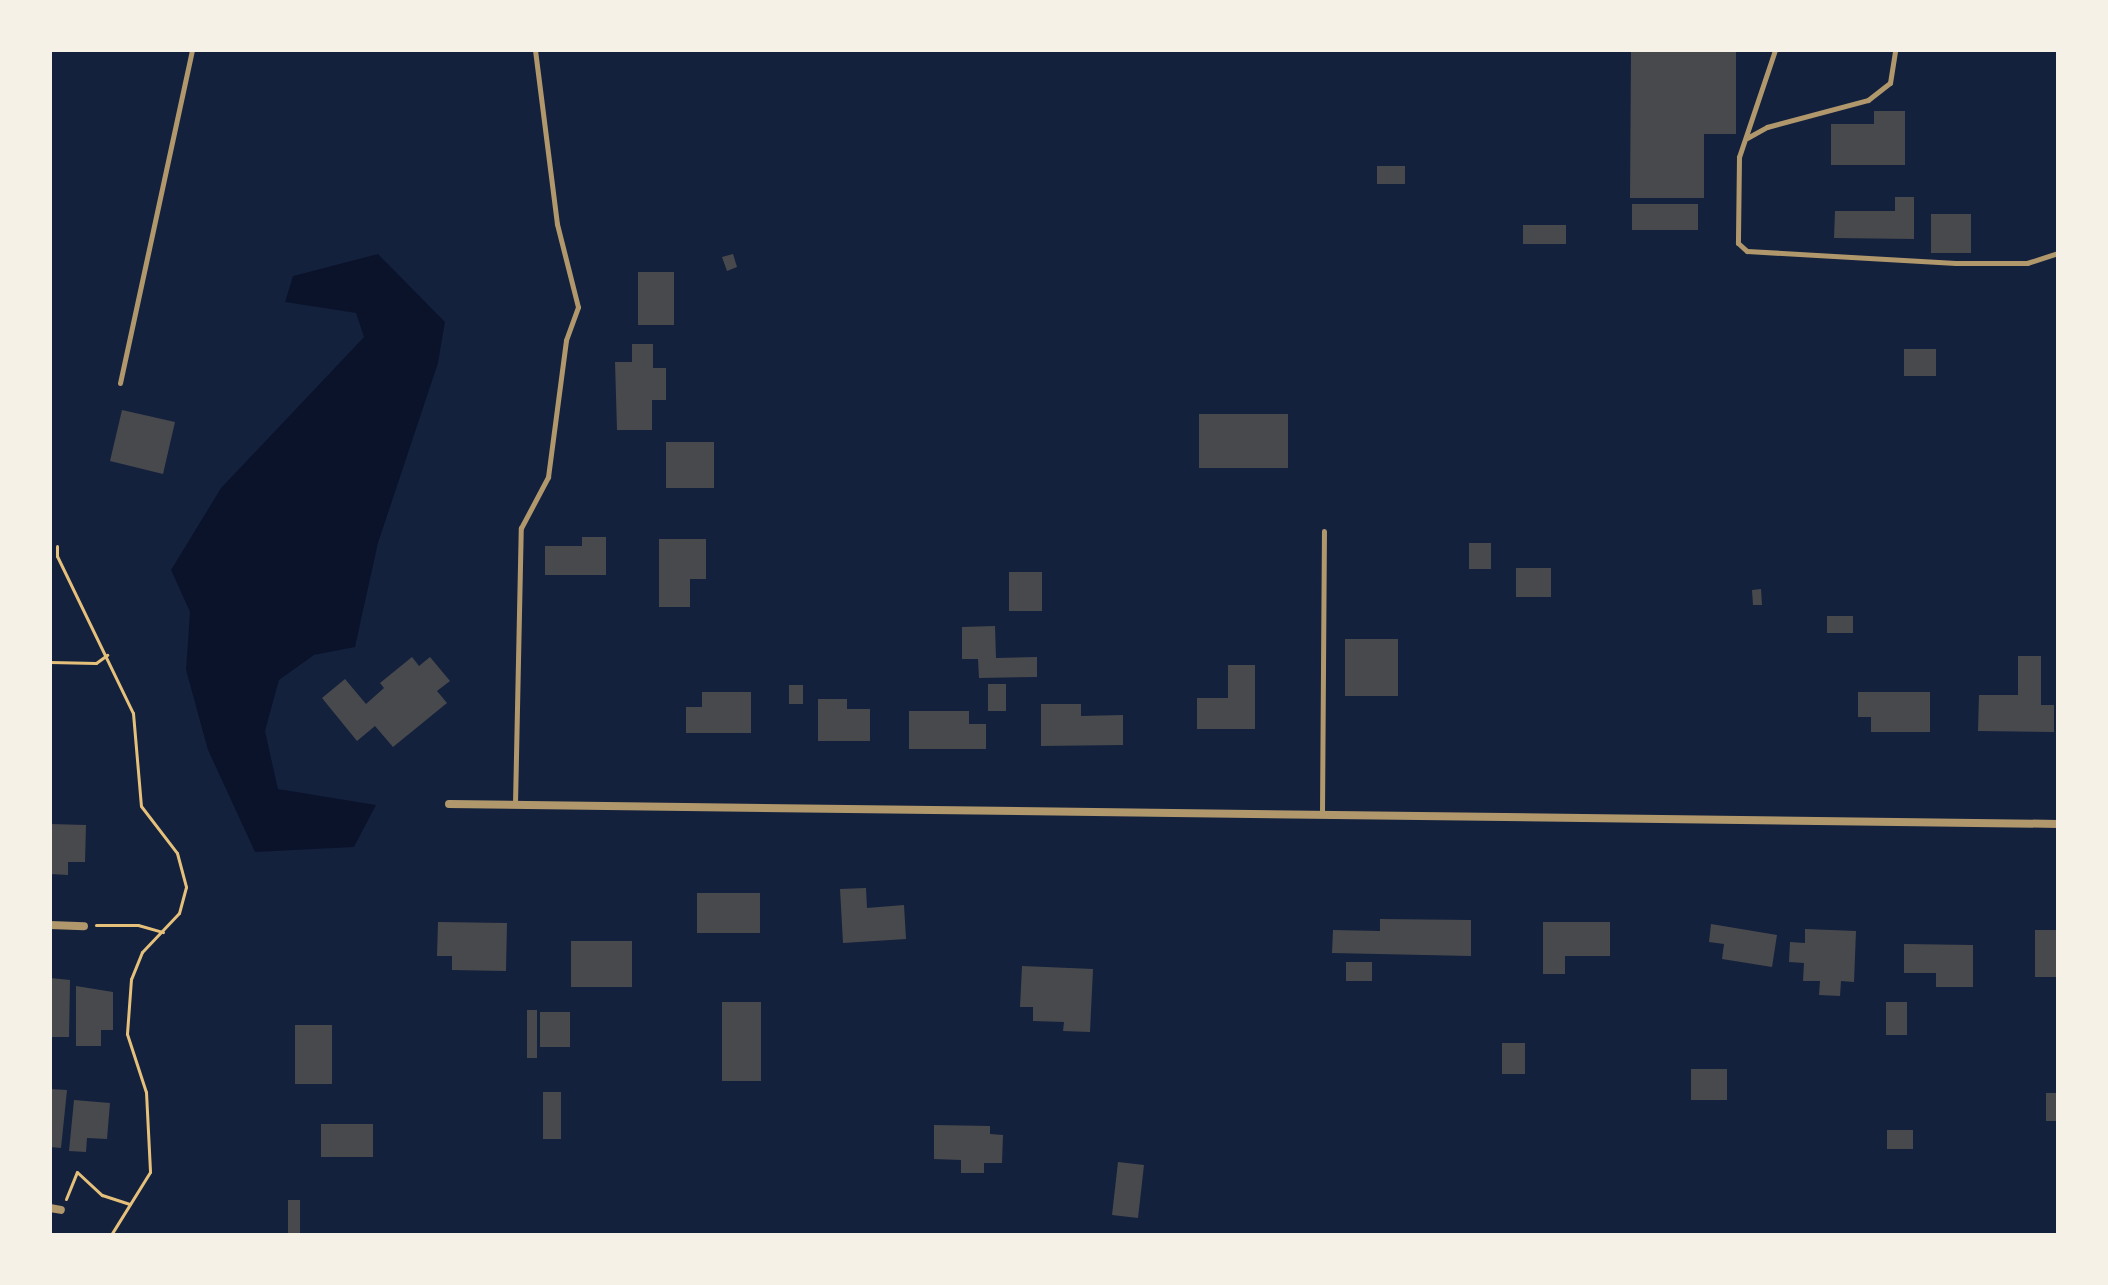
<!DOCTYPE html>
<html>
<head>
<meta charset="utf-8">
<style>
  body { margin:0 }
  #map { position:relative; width:2108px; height:1285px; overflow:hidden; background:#14213d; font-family:Karla,sans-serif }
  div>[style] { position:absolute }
  .water>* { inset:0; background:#0b132b }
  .building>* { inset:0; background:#48494c }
  .path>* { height:3px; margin:-1.5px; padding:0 1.5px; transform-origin:1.5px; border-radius:1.5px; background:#e5c07b }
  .service>* { height:5px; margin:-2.5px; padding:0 2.5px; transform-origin:2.5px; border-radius:2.5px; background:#b1986c }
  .minor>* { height:8px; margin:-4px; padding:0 4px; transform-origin:4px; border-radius:4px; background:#b1986c }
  span { translate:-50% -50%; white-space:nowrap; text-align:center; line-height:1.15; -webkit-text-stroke:8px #f6f1e7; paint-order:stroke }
  .frame { position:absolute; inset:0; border:52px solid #f6f1e7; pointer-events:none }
</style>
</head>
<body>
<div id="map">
  <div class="water">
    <i style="clip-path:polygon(378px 254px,445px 322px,438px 363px,378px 543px,355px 647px,314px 655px,279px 680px,265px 731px,278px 789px,376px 805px,354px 847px,255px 852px,208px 750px,186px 670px,190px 612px,171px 570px,221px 488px,364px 337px,356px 313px,285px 302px,293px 276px)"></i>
  </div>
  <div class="building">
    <i style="clip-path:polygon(1631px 50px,1736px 50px,1736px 134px,1704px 134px,1704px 198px,1630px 198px)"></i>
    <i style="clip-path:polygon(1874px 111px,1905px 111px,1905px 165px,1831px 165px,1831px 124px,1874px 124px)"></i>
    <i style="clip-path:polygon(1377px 166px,1405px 166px,1405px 184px,1377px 184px)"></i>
    <i style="clip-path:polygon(1895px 197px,1914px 197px,1914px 239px,1834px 238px,1835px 211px,1895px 211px)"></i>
    <i style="clip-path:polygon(1632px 204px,1698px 204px,1698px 230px,1632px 230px)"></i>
    <i style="clip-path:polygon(1931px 214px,1971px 214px,1971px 253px,1931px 253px)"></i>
    <i style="clip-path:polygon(1523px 225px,1566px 225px,1566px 244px,1523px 244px)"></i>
    <i style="clip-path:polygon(733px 254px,737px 267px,727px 271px,722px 257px)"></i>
    <i style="clip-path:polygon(638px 272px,674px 272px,674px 325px,638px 325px)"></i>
    <i style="clip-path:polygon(632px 344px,653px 344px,653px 368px,666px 368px,666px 400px,652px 400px,652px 430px,617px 430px,615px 362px,632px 362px)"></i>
    <i style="clip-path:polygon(1904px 349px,1936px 349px,1936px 376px,1904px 376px)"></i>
    <i style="clip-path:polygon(122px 410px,175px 422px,163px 474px,110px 461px)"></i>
    <i style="clip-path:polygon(1199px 414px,1288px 414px,1288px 468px,1199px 468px)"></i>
    <i style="clip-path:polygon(666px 442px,714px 442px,714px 488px,666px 488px)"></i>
    <i style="clip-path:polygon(582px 537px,606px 537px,606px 575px,545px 575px,545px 546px,582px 546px)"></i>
    <i style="clip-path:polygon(659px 539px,706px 539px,706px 579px,690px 579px,690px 607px,659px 607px)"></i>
    <i style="clip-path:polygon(1469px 543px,1491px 543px,1491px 569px,1469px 569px)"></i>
    <i style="clip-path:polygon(1516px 568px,1551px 568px,1551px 597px,1516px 597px)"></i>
    <i style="clip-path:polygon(1009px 572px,1042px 572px,1042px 611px,1009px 611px)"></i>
    <i style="clip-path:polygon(1761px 589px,1762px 605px,1753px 605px,1752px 590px)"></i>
    <i style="clip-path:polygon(1827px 616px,1853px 616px,1853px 633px,1827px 633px)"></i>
    <i style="clip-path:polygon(995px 626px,996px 658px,1037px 657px,1037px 677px,979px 678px,978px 659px,962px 659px,962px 627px)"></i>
    <i style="clip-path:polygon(1345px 639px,1398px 639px,1398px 696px,1345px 696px)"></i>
    <i style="clip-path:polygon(2018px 656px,2041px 656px,2041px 705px,2054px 705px,2054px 732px,1978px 731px,1979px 695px,2018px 695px)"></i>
    <i style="clip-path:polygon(412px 657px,419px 666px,430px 657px,450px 681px,437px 691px,447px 703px,393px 747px,375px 726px,357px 741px,322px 698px,345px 679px,366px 704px,384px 688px,380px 683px)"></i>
    <i style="clip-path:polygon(1228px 665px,1255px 665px,1255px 729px,1197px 729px,1197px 698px,1228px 698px)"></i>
    <i style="clip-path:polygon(988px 684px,1006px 684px,1006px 711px,988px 711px)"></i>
    <i style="clip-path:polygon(789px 685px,803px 685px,803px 704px,789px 704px)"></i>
    <i style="clip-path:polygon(702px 692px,751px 692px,751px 733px,686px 733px,686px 707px,702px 707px)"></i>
    <i style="clip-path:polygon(1858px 692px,1930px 692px,1930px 732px,1871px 732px,1871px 717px,1858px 717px)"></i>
    <i style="clip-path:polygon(818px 699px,847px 699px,847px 709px,870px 709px,870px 741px,818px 741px)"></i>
    <i style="clip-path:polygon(1041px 704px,1081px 704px,1081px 716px,1123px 715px,1123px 745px,1041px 746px)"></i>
    <i style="clip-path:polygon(909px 711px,969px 711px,969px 724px,986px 724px,986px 749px,909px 749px)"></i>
    <i style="clip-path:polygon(50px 824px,86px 825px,85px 862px,68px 862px,68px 875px,50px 874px)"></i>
    <i style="clip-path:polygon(866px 888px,867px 908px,904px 905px,906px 939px,843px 943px,840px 889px)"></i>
    <i style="clip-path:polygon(697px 893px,760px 893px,760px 933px,697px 933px)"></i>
    <i style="clip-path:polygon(1380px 919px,1471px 920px,1471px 956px,1332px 953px,1333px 930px,1380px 931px)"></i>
    <i style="clip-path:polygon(438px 922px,507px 923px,506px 971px,452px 970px,452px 956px,437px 956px)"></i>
    <i style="clip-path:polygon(1543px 922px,1610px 922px,1610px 956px,1565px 956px,1565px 974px,1543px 974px)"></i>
    <i style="clip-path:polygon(1711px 924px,1777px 935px,1772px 967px,1722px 959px,1724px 944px,1709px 942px)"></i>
    <i style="clip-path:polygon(1805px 929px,1856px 931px,1854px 982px,1841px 981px,1840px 996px,1819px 995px,1820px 981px,1803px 981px,1804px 963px,1789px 962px,1790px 942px,1805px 943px)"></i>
    <i style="clip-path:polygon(2035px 930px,2058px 930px,2058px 977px,2035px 977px)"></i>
    <i style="clip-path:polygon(571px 941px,632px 941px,632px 987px,571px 987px)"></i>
    <i style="clip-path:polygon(1904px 944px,1973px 945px,1973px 987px,1936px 987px,1936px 973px,1904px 973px)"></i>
    <i style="clip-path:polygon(1346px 962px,1372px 962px,1372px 981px,1346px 981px)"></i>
    <i style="clip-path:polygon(1022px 966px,1093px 969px,1090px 1032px,1063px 1031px,1064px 1022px,1033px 1021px,1033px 1007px,1020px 1007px)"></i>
    <i style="clip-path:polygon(50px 978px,70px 980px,69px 1037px,50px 1037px)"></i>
    <i style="clip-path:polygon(76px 986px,113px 992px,113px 1030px,101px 1030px,101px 1046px,76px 1046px)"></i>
    <i style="clip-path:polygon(722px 1002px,761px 1002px,761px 1081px,722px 1081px)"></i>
    <i style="clip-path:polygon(1886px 1002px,1907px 1002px,1907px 1035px,1886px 1035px)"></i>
    <i style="clip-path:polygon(527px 1010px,537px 1010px,537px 1058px,527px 1058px)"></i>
    <i style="clip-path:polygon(540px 1012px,570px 1012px,570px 1047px,540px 1047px)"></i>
    <i style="clip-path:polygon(295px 1025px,332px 1025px,332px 1084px,295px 1084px)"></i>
    <i style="clip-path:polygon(1502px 1043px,1525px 1043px,1525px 1074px,1502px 1074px)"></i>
    <i style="clip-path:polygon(1691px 1069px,1727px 1069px,1727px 1100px,1691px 1100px)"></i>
    <i style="clip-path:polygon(50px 1089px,67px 1090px,61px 1148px,50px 1147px)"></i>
    <i style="clip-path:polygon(543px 1092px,561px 1092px,561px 1139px,543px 1139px)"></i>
    <i style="clip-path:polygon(2046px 1093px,2058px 1093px,2058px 1121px,2046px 1121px)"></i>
    <i style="clip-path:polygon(74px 1100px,110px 1103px,107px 1139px,87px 1138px,86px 1152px,69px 1151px)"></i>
    <i style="clip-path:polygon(321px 1124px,373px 1124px,373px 1157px,321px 1157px)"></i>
    <i style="clip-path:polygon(934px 1125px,990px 1126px,990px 1134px,1003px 1135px,1002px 1163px,984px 1163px,984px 1173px,961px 1173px,961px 1160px,934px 1159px)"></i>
    <i style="clip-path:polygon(1887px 1130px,1913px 1130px,1913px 1149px,1887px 1149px)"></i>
    <i style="clip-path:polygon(1118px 1162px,1144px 1165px,1138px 1218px,1112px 1215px)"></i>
    <i style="clip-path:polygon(288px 1200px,300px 1200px,300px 1235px,288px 1235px)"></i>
  </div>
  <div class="path">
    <i style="left:57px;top:546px;width:10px;rotate:90deg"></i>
    <i style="left:57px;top:556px;width:174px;rotate:64.2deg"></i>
    <i style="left:133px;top:713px;width:93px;rotate:85.1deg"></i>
    <i style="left:141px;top:806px;width:59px;rotate:52.5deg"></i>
    <i style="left:177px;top:853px;width:35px;rotate:75deg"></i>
    <i style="left:186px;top:887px;width:27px;rotate:105deg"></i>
    <i style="left:179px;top:913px;width:54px;rotate:133.5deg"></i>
    <i style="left:142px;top:952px;width:29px;rotate:112deg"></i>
    <i style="left:131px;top:979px;width:55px;rotate:94.2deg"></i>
    <i style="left:127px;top:1034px;width:61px;rotate:71.9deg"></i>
    <i style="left:146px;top:1092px;width:80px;rotate:87.1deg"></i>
    <i style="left:150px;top:1172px;width:74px;rotate:121.8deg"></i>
    <i style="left:50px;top:662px;width:46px;rotate:1.2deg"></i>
    <i style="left:96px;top:663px;width:14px;rotate:-36deg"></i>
    <i style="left:96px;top:925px;width:42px"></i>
    <i style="left:138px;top:925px;width:26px;rotate:16deg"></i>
    <i style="left:66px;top:1199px;width:29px;rotate:-68deg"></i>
    <i style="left:77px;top:1172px;width:34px;rotate:43deg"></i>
    <i style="left:102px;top:1195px;width:29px;rotate:18deg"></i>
  </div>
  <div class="service">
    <i style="left:1775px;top:50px;width:113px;rotate:108.6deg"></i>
    <i style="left:1739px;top:157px;width:86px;rotate:90.7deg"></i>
    <i style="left:1738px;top:243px;width:12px;rotate:42deg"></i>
    <i style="left:1747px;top:251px;width:209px;rotate:3.3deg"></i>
    <i style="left:1956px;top:263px;width:71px"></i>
    <i style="left:2027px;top:263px;width:33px;rotate:-18deg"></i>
    <i style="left:1747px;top:138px;width:23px;rotate:-29deg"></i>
    <i style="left:1767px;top:127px;width:105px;rotate:-15deg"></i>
    <i style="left:1868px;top:100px;width:28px;rotate:-38deg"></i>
    <i style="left:1890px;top:83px;width:33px;rotate:-81deg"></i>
    <i style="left:120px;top:383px;width:341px;rotate:-77.8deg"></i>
    <i style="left:515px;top:804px;width:276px;rotate:-88.8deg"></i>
    <i style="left:521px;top:528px;width:58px;rotate:-62.1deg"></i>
    <i style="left:548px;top:477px;width:138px;rotate:-82.5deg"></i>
    <i style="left:566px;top:340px;width:35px;rotate:-70deg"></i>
    <i style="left:578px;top:307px;width:86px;rotate:-104.2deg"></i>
    <i style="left:557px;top:224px;width:175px;rotate:-97.2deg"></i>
    <i style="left:1322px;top:813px;width:282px;rotate:-89.6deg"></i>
  </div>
  <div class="minor">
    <i style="left:449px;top:804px;width:1609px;rotate:0.71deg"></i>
    <i style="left:50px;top:925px;width:34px;rotate:2deg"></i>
    <i style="left:50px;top:1208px;width:11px;rotate:10deg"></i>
  </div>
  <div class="frame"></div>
</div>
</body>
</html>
